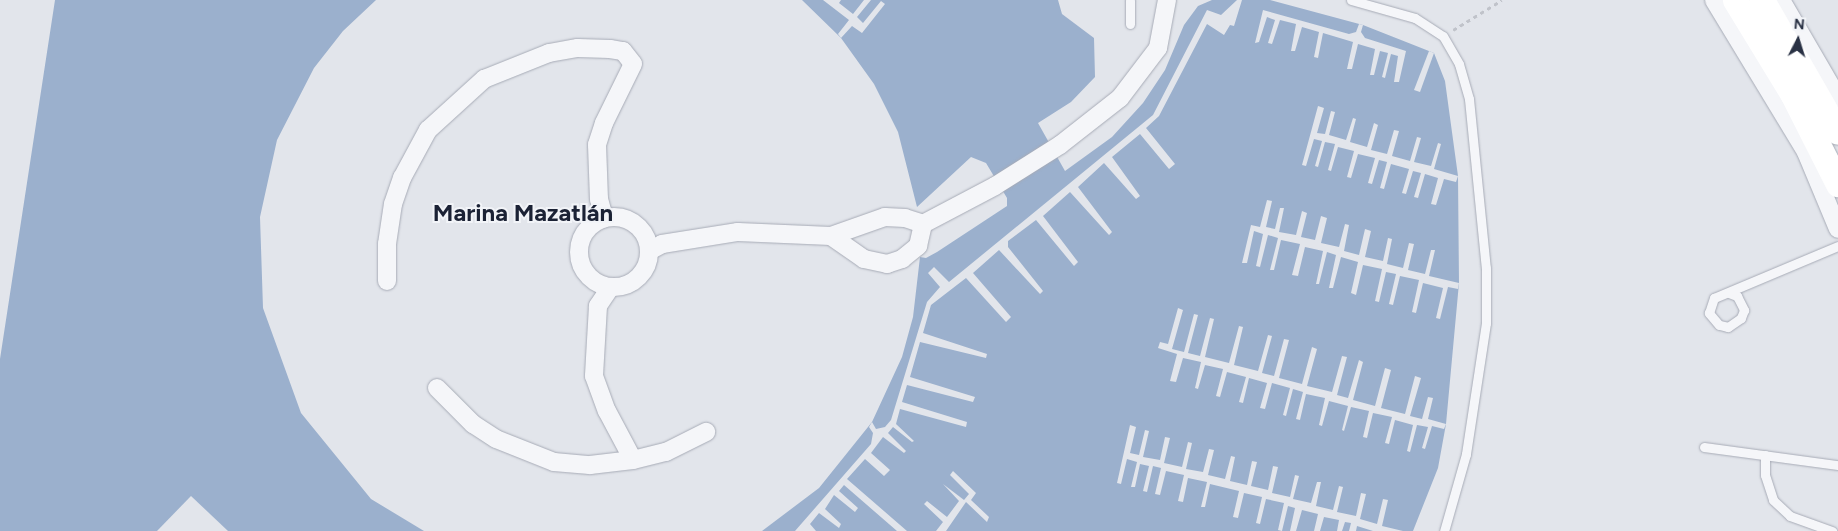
<!DOCTYPE html>
<html>
<head>
<meta charset="utf-8">
<style>
  body { margin:0 }
  #map { position:relative; width:1838px; height:531px; overflow:hidden; background:#e2e5eb; font-family:Figtree,sans-serif }
  div>[style] { position:absolute }
  .water>* { inset:0; background:#9bb0cd }
  .pier>* { inset:0; background:#e2e5eb }
  .path>* { height:2.5px; margin-top:-1.25px; transform-origin:0; background:repeating-linear-gradient(90deg,#c0c3ca 0 4px,transparent 0 8px) }
  .roads { filter:drop-shadow(0 0 1px #a7abb6) drop-shadow(0 0 1px #a7abb6) }
  .lane>* { height:9px; margin:-4.5px; padding:0 4.5px; transform-origin:4.5px; border-radius:4.5px; background:#f5f6f9 }
  .street>* { height:18px; margin:-9px; padding:0 9px; transform-origin:9px; border-radius:9px; background:#f5f6f9 }
  .street>.ring { margin:-9px; padding:0; box-sizing:content-box; background:none; border:18px solid #f5f6f9; border-radius:50% }
  .secondary>* { height:25px; margin:-12.5px; padding:0 12.5px; transform-origin:12.5px; border-radius:12.5px; background:#fff }
  span { translate:-50% -50%; white-space:nowrap; text-align:center; line-height:1.15; -webkit-text-stroke:4px #f2f4f8; paint-order:stroke }
  .district-label { font-size:24px; color:#1b2235; font-weight:700 }
  .north { position:absolute; left:1773px; top:15px; width:50px; height:50px; -webkit-text-stroke:4px #f2f4f8; paint-order:stroke; rotate:5deg; font-size:14px; font-weight:700; line-height:20px; text-align:center; color:#293144 }
  .north::after { content:''; display:block; margin:auto; width:18px; height:22px; background:#293144; clip-path:polygon(50% 0,100% 100%,50% 72%,0 100%) }
</style>
</head>
<body>
<div id="map">
  <div class="water">
    <i style="clip-path:polygon(55px 0,376px 0,343px 31px,314px 68px,277px 140px,260px 217px,263px 308px,301px 413px,371px 499px,424px 531px,0 531px,0 359px)"></i>
    <i style="clip-path:polygon(802px 0,1058px 0,1062px 14px,1094px 38px,1095px 77px,1071px 102px,1038px 123px,1065px 171px,1112px 137px,1143px 103px,1165px 70px,1184px 25px,1198px 6px,1212px 0,1270px 0,1363px 25px,1434px 53px,1445px 81px,1458px 176px,1459px 283px,1446px 424px,1438px 468px,1413px 531px,762px 531px,819px 488px,872px 422px,902px 357px,913px 317px,920px 257px,926px 258px,937px 252px,1007px 206px,1007px 198px,986px 163px,971px 157px,917px 207px,898px 132px,874px 84px,841px 38px)"></i>
  </div>
  <div class="pier">
    <i style="clip-path:polygon(823px 0,841px 0,839px 3px,853px 14px,864px 0,871px 0,857px 17px,863px 23px,881px 1px,885px 4px,862px 33px,852px 26px,841px 38px,838px 34px,849px 20px)"></i>
    <i style="clip-path:polygon(1237px 0,1242px 0,1234px 26px,1230px 25px,1224px 35px,1207px 24px,1159px 116px,1146px 128px,1175px 164px,1169px 169px,1140px 134px,1112px 157px,1140px 196px,1136px 199px,1104px 163px,1078px 187px,1112px 232px,1109px 235px,1070px 192px,1043px 216px,1078px 262px,1074px 266px,1036px 220px,1008px 241px,1008px 247px,1043px 291px,1040px 294px,999px 250px,973px 273px,1011px 317px,1006px 322px,966px 278px,931px 305px,923px 333px,987px 354px,986px 358px,920px 342px,910px 377px,975px 397px,973px 402px,907px 385px,902px 402px,967px 422px,966px 427px,900px 409px,896px 424px,914px 441px,912px 442px,893px 427px,888px 433px,906px 451px,904px 453px,883px 437px,871px 453px,890px 470px,884px 476px,865px 459px,847px 479px,907px 531px,897px 531px,844px 485px,839px 491px,858px 508px,855px 512px,834px 495px,825px 509px,841px 524px,839px 528px,819px 513px,810px 524px,816px 531px,795px 531px,871px 444px,873px 433px,869px 427px,872px 422px,876px 429px,885px 427px,891px 420px,927px 302px,940px 287px,928px 273px,934px 267px,949px 282px,1153px 115px,1207px 10px,1221px 15px)"></i>
    <i style="clip-path:polygon(1263px 10px,1349px 34px,1356px 32px,1359px 24px,1363px 25px,1361px 32px,1365px 38px,1406px 51px,1399px 82px,1394px 82px,1398px 56px,1391px 54px,1385px 78px,1382px 77px,1388px 53px,1380px 51px,1374px 75px,1370px 75px,1375px 49px,1358px 44px,1352px 69px,1347px 69px,1353px 42px,1323px 33px,1318px 58px,1314px 57px,1319px 32px,1302px 27px,1295px 51px,1291px 51px,1296px 24px,1280px 20px,1272px 44px,1268px 43px,1275px 20px,1267px 17px,1259px 42px,1255px 43px)"></i>
    <i style="clip-path:polygon(1429px 51px,1434px 53px,1420px 92px,1414px 90px)"></i>
    <i style="clip-path:polygon(1318px 106px,1324px 108px,1317px 133px,1325px 134px,1331px 111px,1335px 112px,1329px 135px,1346px 140px,1353px 118px,1356px 119px,1350px 142px,1367px 147px,1374px 123px,1378px 125px,1371px 150px,1387px 154px,1394px 130px,1399px 131px,1392px 156px,1410px 161px,1417px 137px,1421px 138px,1414px 162px,1431px 166px,1438px 143px,1441px 144px,1434px 169px,1458px 176px,1456px 182px,1444px 179px,1436px 205px,1431px 204px,1438px 178px,1425px 174px,1418px 198px,1414px 197px,1421px 173px,1413px 171px,1406px 194px,1402px 193px,1409px 169px,1391px 164px,1384px 189px,1380px 188px,1387px 162px,1379px 160px,1372px 184px,1368px 183px,1375px 158px,1358px 154px,1351px 178px,1347px 177px,1354px 151px,1338px 147px,1331px 171px,1328px 170px,1335px 144px,1325px 142px,1318px 167px,1315px 166px,1322px 141px,1314px 139px,1306px 166px,1302px 165px)"></i>
    <i style="clip-path:polygon(1267px 200px,1272px 201px,1266px 227px,1275px 229px,1280px 208px,1284px 208px,1279px 232px,1296px 235px,1302px 211px,1307px 213px,1301px 237px,1315px 240px,1321px 216px,1327px 218px,1321px 243px,1339px 247px,1345px 224px,1349px 225px,1344px 251px,1359px 255px,1365px 229px,1371px 231px,1365px 257px,1383px 261px,1388px 238px,1392px 239px,1387px 264px,1403px 268px,1409px 243px,1414px 244px,1408px 270px,1425px 274px,1431px 250px,1435px 250px,1429px 276px,1459px 283px,1458px 289px,1448px 287px,1440px 319px,1436px 318px,1443px 288px,1423px 283px,1416px 313px,1412px 312px,1419px 280px,1400px 276px,1393px 305px,1389px 304px,1396px 274px,1386px 272px,1379px 302px,1375px 301px,1382px 269px,1363px 265px,1356px 295px,1351px 293px,1358px 262px,1341px 257px,1333px 288px,1329px 288px,1336px 255px,1327px 252px,1319px 284px,1316px 284px,1323px 251px,1305px 247px,1298px 276px,1292px 275px,1300px 244px,1281px 240px,1274px 270px,1270px 270px,1278px 238px,1268px 235px,1260px 267px,1256px 266px,1263px 234px,1254px 231px,1247px 263px,1242px 263px,1251px 225px,1260px 227px)"></i>
    <i style="clip-path:polygon(1178px 308px,1183px 310px,1172px 349px,1184px 352px,1194px 314px,1198px 315px,1188px 353px,1200px 356px,1210px 318px,1214px 319px,1205px 357px,1229px 363px,1239px 326px,1243px 327px,1234px 365px,1258px 371px,1268px 335px,1272px 336px,1262px 373px,1274px 376px,1284px 339px,1289px 340px,1279px 378px,1302px 384px,1312px 347px,1317px 349px,1307px 386px,1332px 392px,1342px 356px,1347px 357px,1337px 395px,1348px 398px,1359px 360px,1363px 362px,1353px 400px,1375px 406px,1385px 368px,1391px 370px,1381px 408px,1405px 414px,1415px 376px,1421px 378px,1410px 416px,1422px 419px,1428px 397px,1433px 398px,1428px 419px,1446px 424px,1444px 429px,1432px 426px,1425px 449px,1422px 448px,1428px 427px,1417px 425px,1410px 452px,1407px 451px,1413px 425px,1395px 420px,1389px 444px,1385px 443px,1392px 417px,1373px 413px,1367px 438px,1363px 437px,1369px 411px,1351px 407px,1344px 431px,1342px 430px,1348px 406px,1329px 401px,1322px 426px,1319px 425px,1325px 398px,1306px 394px,1300px 420px,1296px 419px,1303px 392px,1293px 389px,1286px 416px,1283px 415px,1290px 388px,1272px 383px,1265px 409px,1260px 408px,1267px 383px,1249px 378px,1243px 403px,1239px 402px,1246px 377px,1227px 372px,1220px 397px,1216px 396px,1223px 369px,1205px 365px,1198px 389px,1195px 388px,1201px 362px,1183px 358px,1176px 382px,1170px 381px,1177px 354px,1158px 348px,1160px 342px,1168px 344px)"></i>
    <i style="clip-path:polygon(1130px 425px,1136px 427px,1130px 453px,1139px 455px,1145px 430px,1149px 431px,1143px 457px,1160px 460px,1165px 437px,1170px 438px,1164px 463px,1182px 467px,1188px 442px,1192px 443px,1186px 469px,1203px 472px,1209px 449px,1214px 450px,1208px 475px,1225px 479px,1231px 456px,1235px 457px,1230px 481px,1247px 485px,1252px 461px,1257px 462px,1251px 486px,1268px 490px,1273px 466px,1278px 467px,1272px 493px,1290px 497px,1295px 475px,1299px 476px,1293px 499px,1311px 503px,1317px 482px,1321px 482px,1316px 506px,1333px 510px,1339px 486px,1343px 487px,1337px 512px,1356px 516px,1361px 493px,1366px 494px,1360px 519px,1377px 524px,1383px 499px,1388px 500px,1382px 526px,1403px 531px,1373px 531px,1357px 526px,1356px 531px,1349px 531px,1351px 523px,1345px 522px,1342px 531px,1337px 531px,1339px 520px,1324px 517px,1320px 531px,1314px 531px,1318px 514px,1302px 510px,1296px 531px,1290px 531px,1295px 508px,1288px 506px,1282px 531px,1278px 530px,1284px 503px,1266px 499px,1260px 524px,1256px 523px,1262px 497px,1244px 493px,1238px 518px,1233px 517px,1239px 491px,1210px 484px,1205px 507px,1201px 507px,1207px 482px,1188px 478px,1183px 502px,1178px 501px,1184px 475px,1166px 471px,1160px 495px,1155px 494px,1161px 468px,1153px 466px,1147px 492px,1143px 491px,1149px 466px,1140px 464px,1135px 487px,1131px 487px,1137px 462px,1127px 459px,1121px 484px,1117px 483px)"></i>
    <i style="clip-path:polygon(953px 471px,976px 493px,971px 500px,989px 517px,987px 522px,966px 502px,946px 531px,936px 531px,943px 522px,924px 504px,927px 501px,947px 517px,959px 501px,943px 484px,964px 500px,969px 494px,950px 475px)"></i>
    <i style="clip-path:polygon(191px 496px,228px 531px,157px 531px)"></i>
  </div>
  <div class="path">
    <i style="left:1453px;top:30px;width:57px;rotate:-31.5deg"></i>
  </div>
  <div class="roads">
    <div class="lane">
      <i style="left:1130px;top:0;width:24px;rotate:90deg"></i>
      <i style="left:1351px;top:0;width:66px;rotate:15.7deg"></i>
      <i style="left:1415px;top:18px;width:33px;rotate:33deg"></i>
      <i style="left:1443px;top:36px;width:32px;rotate:60deg"></i>
      <i style="left:1459px;top:64px;width:36px;rotate:74deg"></i>
      <i style="left:1469px;top:99px;width:170px;rotate:84.3deg"></i>
      <i style="left:1486px;top:268px;width:55px;rotate:90deg"></i>
      <i style="left:1486px;top:323px;width:133px;rotate:98.7deg"></i>
      <i style="left:1466px;top:454px;width:80px;rotate:105.9deg"></i>
      <i style="left:1729px;top:293px;width:9px;rotate:21deg"></i>
      <i style="left:1737px;top:296px;width:16px;rotate:63deg"></i>
      <i style="left:1744px;top:310px;width:9px;rotate:111deg"></i>
      <i style="left:1741px;top:318px;width:16px;rotate:145deg"></i>
      <i style="left:1728px;top:327px;width:9px;rotate:-167deg"></i>
      <i style="left:1719px;top:325px;width:16px;rotate:-130deg"></i>
      <i style="left:1709px;top:313px;width:16px;rotate:-72deg"></i>
      <i style="left:1714px;top:298px;width:134px;rotate:-22.8deg"></i>
      <i style="left:1704px;top:447px;width:135px;rotate:7.7deg"></i>
      <i style="left:1765px;top:455px;width:20px;rotate:90deg"></i>
      <i style="left:1765px;top:475px;width:26px;rotate:72deg"></i>
      <i style="left:1773px;top:500px;width:23px;rotate:43deg"></i>
      <i style="left:1790px;top:516px;width:45px;rotate:19.7deg"></i>
    </div>
    <div class="street">
      <i style="left:1714px;top:0;width:178px;rotate:58.8deg"></i>
      <i style="left:1806px;top:152px;width:83px;rotate:67.4deg"></i>
      <i style="left:1781px;top:0;width:113px;rotate:59.8deg"></i>
      <i class="ring" style="left:579px;top:217px;width:52px;height:52px"></i>
      <i style="left:831px;top:236px;width:40px;rotate:34.9deg"></i>
      <i style="left:864px;top:259px;width:24px;rotate:12deg"></i>
      <i style="left:887px;top:264px;width:16px;rotate:-18deg"></i>
      <i style="left:902px;top:259px;width:21px;rotate:-39deg"></i>
      <i style="left:918px;top:246px;width:23px;rotate:-77deg"></i>
      <i style="left:649px;top:251px;width:15px;rotate:-28deg"></i>
      <i style="left:662px;top:244px;width:77px;rotate:-9deg"></i>
      <i style="left:738px;top:232px;width:93px;rotate:2.5deg"></i>
      <i style="left:831px;top:236px;width:57px;rotate:-19.4deg"></i>
      <i style="left:885px;top:217px;width:20px;rotate:3deg"></i>
      <i style="left:905px;top:218px;width:19px;rotate:18deg"></i>
      <i style="left:923px;top:224px;width:81px;rotate:-27.8deg"></i>
      <i style="left:995px;top:186px;width:77px;rotate:-32.2deg"></i>
      <i style="left:1060px;top:145px;width:76px;rotate:-38.1deg"></i>
      <i style="left:1120px;top:98px;width:63px;rotate:-52.8deg"></i>
      <i style="left:1158px;top:48px;width:49px;rotate:-79.4deg"></i>
      <i style="left:387px;top:281px;width:37px;rotate:-90deg"></i>
      <i style="left:387px;top:244px;width:40px;rotate:-81.5deg"></i>
      <i style="left:393px;top:204px;width:28px;rotate:-71deg"></i>
      <i style="left:402px;top:178px;width:55px;rotate:-61.6deg"></i>
      <i style="left:428px;top:130px;width:76px;rotate:-42.3deg"></i>
      <i style="left:484px;top:79px;width:70px;rotate:-21.8deg"></i>
      <i style="left:549px;top:53px;width:29px;rotate:-10deg"></i>
      <i style="left:578px;top:48px;width:32px;rotate:2deg"></i>
      <i style="left:610px;top:49px;width:13px;rotate:9deg"></i>
      <i style="left:623px;top:51px;width:16px;rotate:52deg"></i>
      <i style="left:633px;top:64px;width:66px;rotate:116.2deg"></i>
      <i style="left:604px;top:123px;width:23px;rotate:108deg"></i>
      <i style="left:597px;top:145px;width:54px;rotate:87.9deg"></i>
      <i style="left:599px;top:199px;width:20px;rotate:75deg"></i>
      <i style="left:610px;top:288px;width:22px;rotate:124deg"></i>
      <i style="left:598px;top:306px;width:70px;rotate:93.3deg"></i>
      <i style="left:594px;top:376px;width:37px;rotate:70deg"></i>
      <i style="left:607px;top:411px;width:55px;rotate:62deg"></i>
      <i style="left:437px;top:388px;width:51px;rotate:45deg"></i>
      <i style="left:473px;top:424px;width:27px;rotate:33deg"></i>
      <i style="left:496px;top:439px;width:62px;rotate:21.6deg"></i>
      <i style="left:554px;top:462px;width:36px;rotate:5deg"></i>
      <i style="left:590px;top:465px;width:43px;rotate:-6.6deg"></i>
      <i style="left:633px;top:460px;width:34px;rotate:-14deg"></i>
      <i style="left:666px;top:452px;width:45px;rotate:-26.6deg"></i>
    </div>
    <div class="secondary">
      <i style="left:1735px;top:0;width:111px;rotate:58.6deg"></i>
      <i style="left:1793px;top:95px;width:100px;rotate:63.2deg"></i>
      <i style="left:1762px;top:0;width:152px;rotate:60.1deg"></i>
    </div>
  </div>
  <div class="district-label">
    <span style="left:523px;top:213px">Marina Mazatlán</span>
  </div>
  <div class="north">N</div>
</div>
</body>
</html>
